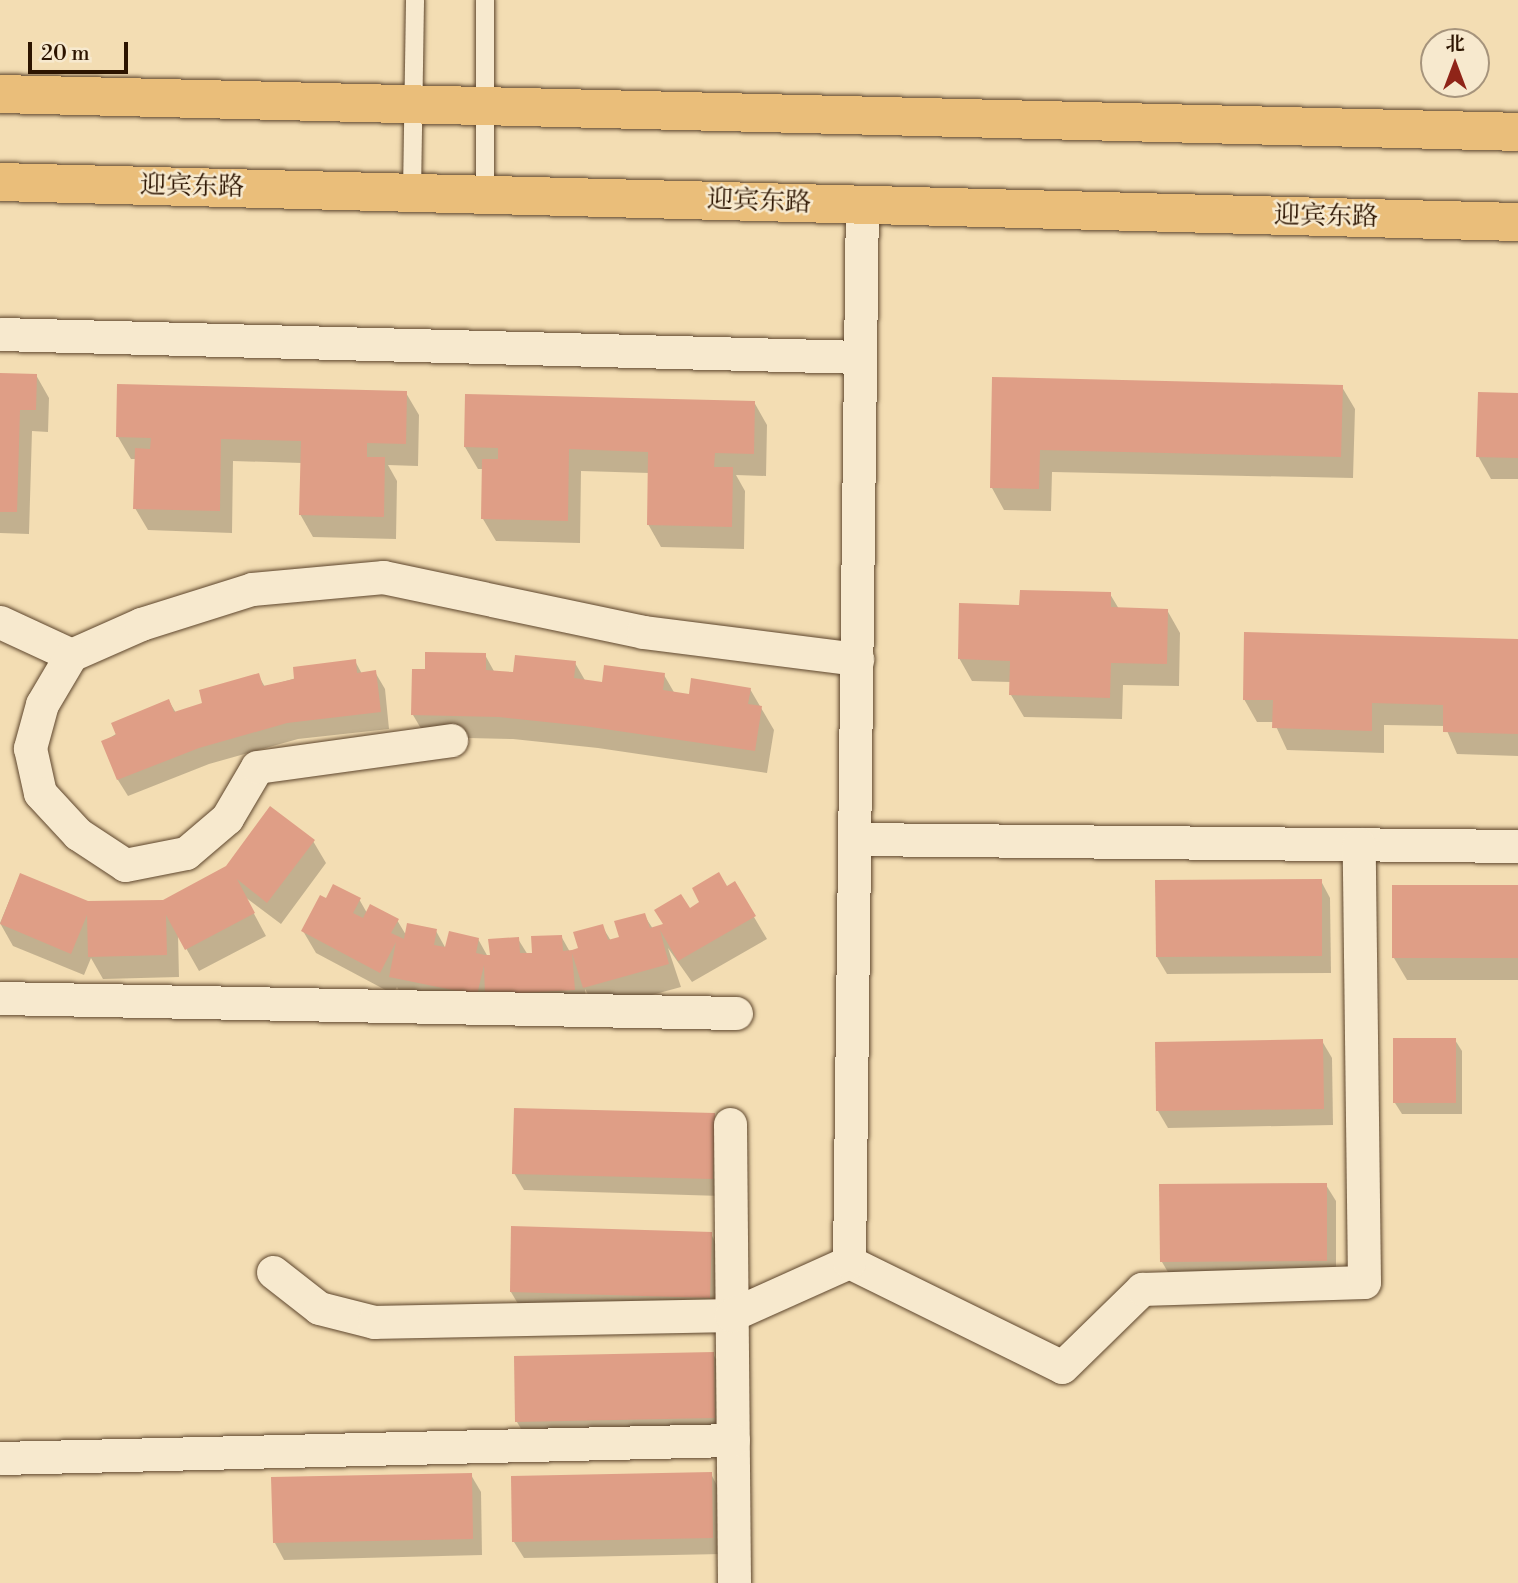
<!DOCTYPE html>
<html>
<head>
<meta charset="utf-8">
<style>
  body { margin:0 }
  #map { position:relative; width:1518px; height:1583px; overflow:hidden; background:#f3ddb3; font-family:"Libre Bodoni","Noto Serif SC",serif }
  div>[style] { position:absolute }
  .shadow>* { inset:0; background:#0003 }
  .building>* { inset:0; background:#df9e86 }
  .roads { filter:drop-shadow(0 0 2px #5e462d) drop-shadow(0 0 2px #5e462d) }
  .service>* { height:18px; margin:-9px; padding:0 9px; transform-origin:9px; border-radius:9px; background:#f7e9ce }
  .minor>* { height:33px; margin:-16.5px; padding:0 16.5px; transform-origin:16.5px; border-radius:16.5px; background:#f7e9ce }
  .trunk>* { height:38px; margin:-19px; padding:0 19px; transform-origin:19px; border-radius:19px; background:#eabe7a }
  span { translate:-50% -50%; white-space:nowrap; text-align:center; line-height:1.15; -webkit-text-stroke:5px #f7e9ce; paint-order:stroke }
  .street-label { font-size:26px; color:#2c1400 }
  .north { position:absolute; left:1420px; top:28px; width:70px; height:70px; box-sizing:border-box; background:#f7e9ce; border:2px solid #a6947c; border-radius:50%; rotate:0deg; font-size:19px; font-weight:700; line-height:28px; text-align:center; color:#2c1400 }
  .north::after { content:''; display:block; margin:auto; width:24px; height:32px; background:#8f2418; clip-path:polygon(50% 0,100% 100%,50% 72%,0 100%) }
  .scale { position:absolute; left:28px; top:42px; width:100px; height:32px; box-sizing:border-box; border:4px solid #2c1400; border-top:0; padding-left:9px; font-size:21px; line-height:24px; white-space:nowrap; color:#2c1400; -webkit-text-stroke:5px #f7e9ce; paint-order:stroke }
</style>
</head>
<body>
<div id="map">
  <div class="shadow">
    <i style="clip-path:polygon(0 375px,36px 375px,49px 398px,48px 432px,32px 431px,29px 534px,0 533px)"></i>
    <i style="clip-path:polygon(994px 379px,1342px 387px,1355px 409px,1353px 478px,1052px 472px,1051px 511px,1004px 510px,992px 488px)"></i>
    <i style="clip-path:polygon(406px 393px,419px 415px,418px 466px,388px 465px,397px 481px,396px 539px,313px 537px,300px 514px,302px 463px,233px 461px,232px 533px,148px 530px,135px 508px,136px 459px,131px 459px,118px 437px)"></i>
    <i style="clip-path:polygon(1518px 395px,1518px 479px,1491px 479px,1478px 456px)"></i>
    <i style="clip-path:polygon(754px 402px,767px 425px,766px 476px,736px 475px,745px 491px,744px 549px,661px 547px,648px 524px,649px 473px,581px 471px,580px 543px,496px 541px,483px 519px,484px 469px,478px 469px,465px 447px)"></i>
    <i style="clip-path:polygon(1110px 594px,1119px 609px,1167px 610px,1180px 633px,1179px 686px,1123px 685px,1122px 719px,1024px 717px,1011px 695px,1011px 682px,972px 681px,959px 658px,1021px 606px)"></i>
    <i style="clip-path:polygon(1518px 641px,1518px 756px,1457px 754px,1445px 726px,1384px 725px,1384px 753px,1287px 750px,1274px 722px,1257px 722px,1244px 699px)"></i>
    <i style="clip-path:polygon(485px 655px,495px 673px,515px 674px,575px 663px,586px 682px,604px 684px,664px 675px,675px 694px,690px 696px,750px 689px,774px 730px,767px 773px,598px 748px,513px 739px,426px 737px,413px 715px,426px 671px)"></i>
    <i style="clip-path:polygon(355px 661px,362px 674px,375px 672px,385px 689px,389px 729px,298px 739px,209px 764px,128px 796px,118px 780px,103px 742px,169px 701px,176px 713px,204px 704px,258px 675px,265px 687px)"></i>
    <i style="clip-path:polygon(313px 841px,326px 863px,281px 924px,245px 897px,266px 936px,199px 971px,178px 934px,179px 977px,103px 979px,91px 958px,84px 975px,13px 946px,0 923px,20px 875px,88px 903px,163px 902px)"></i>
    <i style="clip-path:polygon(1321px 881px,1330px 898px,1331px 973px,1167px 974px,1157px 957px)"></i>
    <i style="clip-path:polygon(734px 883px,767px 939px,692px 982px,668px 948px,681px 987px,597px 1010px,585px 989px,587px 1012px,404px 999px,397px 987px,393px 994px,316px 953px,303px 931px,326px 900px,359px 899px,367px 913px,397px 920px,406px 935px,436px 931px,446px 949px,478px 939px,488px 957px,518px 939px,528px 955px,533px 955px,561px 936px,570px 952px,580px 949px,602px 926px,611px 941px,621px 938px,644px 915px,653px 929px,659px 927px)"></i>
    <i style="clip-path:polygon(1518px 887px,1518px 980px,1407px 980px,1394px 958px)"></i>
    <i style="clip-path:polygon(1455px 1040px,1462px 1051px,1462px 1114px,1402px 1114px,1395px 1103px)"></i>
    <i style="clip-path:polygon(1322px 1041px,1332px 1058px,1333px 1125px,1168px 1128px,1158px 1111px,1157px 1044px)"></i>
    <i style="clip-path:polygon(713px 1115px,723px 1132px,721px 1196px,524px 1190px,514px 1173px)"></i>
    <i style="clip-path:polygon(1326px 1185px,1336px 1201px,1336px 1277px,1172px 1279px,1162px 1262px)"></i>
    <i style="clip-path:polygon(711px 1234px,720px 1251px,719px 1314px,521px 1309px,511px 1292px)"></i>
    <i style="clip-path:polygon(713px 1354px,723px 1371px,724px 1434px,527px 1439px,517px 1422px)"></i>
    <i style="clip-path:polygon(711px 1474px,720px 1491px,722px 1554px,524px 1558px,514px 1542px)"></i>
    <i style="clip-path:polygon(471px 1475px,481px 1492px,482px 1555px,284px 1560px,275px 1543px)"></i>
  </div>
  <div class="building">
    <i style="clip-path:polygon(0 373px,37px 374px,36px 410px,20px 410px,17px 512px,0 512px)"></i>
    <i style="clip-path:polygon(992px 377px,1343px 385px,1341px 457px,1040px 450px,1039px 489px,990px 488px)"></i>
    <i style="clip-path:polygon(117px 384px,407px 391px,406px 444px,367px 443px,367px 457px,385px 457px,384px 517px,299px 515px,301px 441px,221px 439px,220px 511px,133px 509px,135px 448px,150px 449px,151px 438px,116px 437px)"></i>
    <i style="clip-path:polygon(1478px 392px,1518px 393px,1518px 458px,1476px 457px)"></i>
    <i style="clip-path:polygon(465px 394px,755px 401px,754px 454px,715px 453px,714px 467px,733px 467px,732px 527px,647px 525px,648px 452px,569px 449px,568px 521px,481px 519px,482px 459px,498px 459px,498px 448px,464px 447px)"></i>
    <i style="clip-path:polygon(1020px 590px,1111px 592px,1111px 607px,1168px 609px,1167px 664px,1111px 663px,1110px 698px,1009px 695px,1010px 661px,958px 659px,959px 603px,1019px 605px)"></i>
    <i style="clip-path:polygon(1244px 632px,1518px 639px,1518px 734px,1443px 732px,1443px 705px,1372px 703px,1372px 731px,1272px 728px,1273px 700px,1243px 700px)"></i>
    <i style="clip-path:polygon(425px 652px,486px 653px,486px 670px,513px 672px,515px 655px,576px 661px,574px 678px,602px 682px,604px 665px,665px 673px,663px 690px,689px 694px,691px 678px,751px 688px,748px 704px,762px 706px,755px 751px,584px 726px,499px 717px,411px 715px,412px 669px,425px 669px)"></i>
    <i style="clip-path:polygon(356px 659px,357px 673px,376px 670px,381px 712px,287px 723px,199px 748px,117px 780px,101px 741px,116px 735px,111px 723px,169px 699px,174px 712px,202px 703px,199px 690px,259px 673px,263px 686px,294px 679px,293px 667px)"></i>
    <i style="clip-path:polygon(270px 806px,315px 840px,267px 903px,237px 879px,255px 913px,185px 950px,166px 915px,167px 955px,88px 957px,87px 915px,71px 954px,0 924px,20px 873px,88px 901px,163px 900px,226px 866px)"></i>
    <i style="clip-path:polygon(719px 872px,727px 886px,735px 881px,756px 916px,678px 961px,660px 930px,669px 964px,583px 988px,572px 953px,575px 990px,485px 995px,484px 965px,477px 995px,389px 977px,396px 942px,380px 973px,301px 931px,320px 895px,326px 898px,333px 884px,361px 898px,353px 913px,363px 918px,370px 904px,399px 919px,391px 933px,404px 939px,407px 923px,437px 929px,434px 945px,445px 947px,449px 931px,479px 938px,476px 953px,485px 955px,490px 955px,488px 939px,519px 937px,520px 953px,532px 953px,531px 936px,562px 935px,563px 951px,572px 950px,578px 948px,573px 932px,603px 924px,608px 940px,619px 937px,614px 921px,645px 913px,650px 928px,663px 924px,654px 910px,681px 894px,690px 908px,699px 902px,692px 888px)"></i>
    <i style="clip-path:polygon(1322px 879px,1322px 956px,1156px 957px,1155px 880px)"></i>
    <i style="clip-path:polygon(1392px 885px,1518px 885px,1518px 958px,1392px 958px)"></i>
    <i style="clip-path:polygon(1393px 1038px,1456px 1038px,1456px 1103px,1393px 1103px)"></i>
    <i style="clip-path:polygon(1323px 1039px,1324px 1109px,1156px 1111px,1155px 1042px)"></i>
    <i style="clip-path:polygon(514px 1108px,715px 1113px,713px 1179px,512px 1174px)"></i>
    <i style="clip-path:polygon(1327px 1183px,1327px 1261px,1160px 1262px,1159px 1184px)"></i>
    <i style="clip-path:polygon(511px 1226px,712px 1232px,710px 1298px,510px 1292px)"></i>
    <i style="clip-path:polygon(714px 1352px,715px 1418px,515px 1422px,514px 1356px)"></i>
    <i style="clip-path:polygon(712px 1472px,713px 1538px,512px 1542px,511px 1476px)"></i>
    <i style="clip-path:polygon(472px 1473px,473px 1539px,273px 1543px,271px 1477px)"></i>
  </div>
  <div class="roads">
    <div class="service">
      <i style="left:485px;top:0;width:195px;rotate:90deg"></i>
      <i style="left:412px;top:193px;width:193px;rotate:-89.1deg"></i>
    </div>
    <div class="minor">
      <i style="left:0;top:334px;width:860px;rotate:1.53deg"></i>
      <i style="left:0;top:622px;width:78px;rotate:24.9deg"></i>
      <i style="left:71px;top:655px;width:77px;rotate:-23.9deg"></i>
      <i style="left:141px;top:624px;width:116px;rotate:-17.5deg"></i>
      <i style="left:252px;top:589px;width:132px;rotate:-5.2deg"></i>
      <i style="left:383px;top:577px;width:266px;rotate:11.9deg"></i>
      <i style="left:643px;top:632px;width:216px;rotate:7.2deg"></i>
      <i style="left:71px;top:655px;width:57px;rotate:120.6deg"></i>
      <i style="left:42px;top:704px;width:46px;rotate:105.3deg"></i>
      <i style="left:30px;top:748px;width:46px;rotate:77.5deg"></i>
      <i style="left:40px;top:793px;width:56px;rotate:47.2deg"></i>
      <i style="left:78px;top:834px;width:56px;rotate:33.4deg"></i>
      <i style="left:125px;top:865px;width:62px;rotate:-11.1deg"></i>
      <i style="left:186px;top:853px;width:54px;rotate:-40.5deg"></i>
      <i style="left:227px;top:818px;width:59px;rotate:-59.5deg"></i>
      <i style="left:257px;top:767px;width:196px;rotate:-7.9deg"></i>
      <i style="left:854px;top:839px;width:664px;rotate:0.6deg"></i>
      <i style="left:0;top:998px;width:736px;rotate:1.17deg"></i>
      <i style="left:730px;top:1124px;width:459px;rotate:89.5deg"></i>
      <i style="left:849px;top:1262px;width:237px;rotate:26.2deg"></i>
      <i style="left:1062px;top:1367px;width:112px;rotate:-44.3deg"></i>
      <i style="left:1142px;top:1289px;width:222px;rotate:-1.8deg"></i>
      <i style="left:1364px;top:1282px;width:438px;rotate:-90.7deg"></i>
      <i style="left:273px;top:1272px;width:58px;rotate:38deg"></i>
      <i style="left:319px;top:1308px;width:57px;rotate:14.3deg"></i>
      <i style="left:374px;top:1322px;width:357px;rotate:-1.1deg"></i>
      <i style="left:731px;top:1315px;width:129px;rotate:-24.2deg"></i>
      <i style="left:849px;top:1262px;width:1057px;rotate:-89.3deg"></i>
      <i style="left:0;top:1458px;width:733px;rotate:-1.41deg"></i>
    </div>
    <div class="trunk">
      <i style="left:0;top:94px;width:1518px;rotate:1.43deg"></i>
      <i style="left:0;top:182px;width:1519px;rotate:1.51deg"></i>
    </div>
  </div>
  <div class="street-label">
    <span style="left:192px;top:187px;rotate:1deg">迎宾东路</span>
    <span style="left:759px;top:202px;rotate:2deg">迎宾东路</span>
    <span style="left:1326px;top:217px;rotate:1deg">迎宾东路</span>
  </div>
  <div class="north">北</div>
  <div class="scale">20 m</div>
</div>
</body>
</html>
